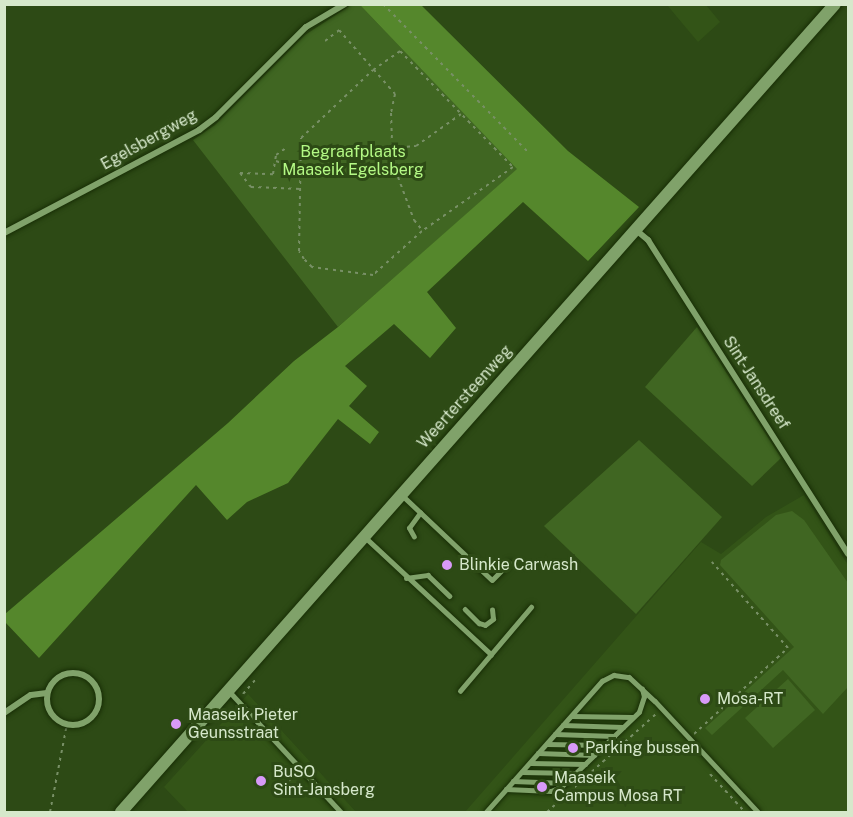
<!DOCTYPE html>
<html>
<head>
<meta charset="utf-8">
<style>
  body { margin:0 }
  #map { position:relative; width:853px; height:817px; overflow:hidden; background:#2d4a15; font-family:"Public Sans",sans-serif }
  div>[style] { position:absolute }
  .built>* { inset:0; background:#335417 }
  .green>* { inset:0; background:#406622 }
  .forest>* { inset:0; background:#55872c }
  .path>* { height:2px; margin-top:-1px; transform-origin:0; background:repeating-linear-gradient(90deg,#789066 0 3px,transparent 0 7.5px) }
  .roads { filter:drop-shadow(0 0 2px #182e06) drop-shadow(0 0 2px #182e06) }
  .lane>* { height:4.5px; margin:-2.25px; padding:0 2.25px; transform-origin:2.25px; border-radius:2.25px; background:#80a26a }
  .street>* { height:6px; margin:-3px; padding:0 3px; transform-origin:3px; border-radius:3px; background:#80a26a }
  .street>.ring { margin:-3px; padding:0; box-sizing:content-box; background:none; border:6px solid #80a26a; border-radius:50% }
  .secondary>* { height:12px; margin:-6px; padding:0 6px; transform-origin:6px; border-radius:6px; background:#80a26a }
  .dots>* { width:16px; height:16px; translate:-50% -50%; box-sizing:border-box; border:3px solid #2d4a15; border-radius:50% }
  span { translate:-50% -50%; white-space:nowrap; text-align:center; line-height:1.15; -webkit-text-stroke:6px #2d4a15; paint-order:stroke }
  .street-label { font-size:16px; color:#d6e8cb }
  .park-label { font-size:16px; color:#b4f985 }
  .poi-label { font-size:16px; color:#d6e8cb }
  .left { translate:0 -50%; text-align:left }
  .frame { position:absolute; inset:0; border:6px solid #d6e8cb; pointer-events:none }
</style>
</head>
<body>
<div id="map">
  <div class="built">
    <i style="clip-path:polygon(667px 5px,706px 5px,720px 22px,698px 42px)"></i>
    <i style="clip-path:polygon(804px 495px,848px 565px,848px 812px,465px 812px,701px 542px,721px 554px,766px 517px)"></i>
    <i style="clip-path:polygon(248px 694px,356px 812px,188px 812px,164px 787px)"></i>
  </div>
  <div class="green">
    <i style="clip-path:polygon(351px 5px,360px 5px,518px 169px,338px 327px,193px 140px,215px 125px,305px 35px)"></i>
    <i style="clip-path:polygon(697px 327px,781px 458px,752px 486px,645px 387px)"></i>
    <i style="clip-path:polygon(639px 440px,722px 517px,636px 614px,544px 526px)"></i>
    <i style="clip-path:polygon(792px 511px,804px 520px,848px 583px,848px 687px,823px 714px,783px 670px,712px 735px,705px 728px,794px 647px,720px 565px,721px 560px,776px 515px)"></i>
    <i style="clip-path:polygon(788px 679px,815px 710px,773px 748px,745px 718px)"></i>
  </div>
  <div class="forest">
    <i style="clip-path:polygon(360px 5px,421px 5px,568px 151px,639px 207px,588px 261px,523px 202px,427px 292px,456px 328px,430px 358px,394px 324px,345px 366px,367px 386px,349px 406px,379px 432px,370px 444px,338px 419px,288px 483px,247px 502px,227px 520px,196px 485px,39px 658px,5px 622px,5px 614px,228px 423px,294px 361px,338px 327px,517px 169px)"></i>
  </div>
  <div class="path">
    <i style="left:383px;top:4px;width:207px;rotate:45.6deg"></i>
    <i style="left:325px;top:41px;width:18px;rotate:-38deg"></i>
    <i style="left:339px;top:30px;width:85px;rotate:48.8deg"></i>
    <i style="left:395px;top:94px;width:19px;rotate:102deg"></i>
    <i style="left:391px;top:113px;width:35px;rotate:88deg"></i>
    <i style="left:392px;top:148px;width:30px;rotate:78deg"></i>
    <i style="left:398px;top:177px;width:46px;rotate:69.6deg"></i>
    <i style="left:414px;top:220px;width:13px;rotate:51deg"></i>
    <i style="left:400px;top:51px;width:162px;rotate:45.8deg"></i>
    <i style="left:513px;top:167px;width:111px;rotate:144.9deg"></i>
    <i style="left:422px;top:231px;width:66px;rotate:138.1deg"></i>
    <i style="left:373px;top:275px;width:62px;rotate:-172.5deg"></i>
    <i style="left:312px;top:267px;width:11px;rotate:-135deg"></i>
    <i style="left:304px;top:259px;width:9px;rotate:-122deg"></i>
    <i style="left:299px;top:251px;width:113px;rotate:-89deg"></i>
    <i style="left:301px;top:138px;width:99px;rotate:-43.4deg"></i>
    <i style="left:373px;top:70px;width:33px;rotate:-35deg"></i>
    <i style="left:392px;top:148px;width:24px;rotate:-5deg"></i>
    <i style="left:416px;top:146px;width:55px;rotate:-35.4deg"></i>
    <i style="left:276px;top:161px;width:20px;rotate:20deg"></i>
    <i style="left:295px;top:168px;width:59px;rotate:1.9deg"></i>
    <i style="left:240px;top:173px;width:18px;rotate:52deg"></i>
    <i style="left:251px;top:187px;width:50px;rotate:2.3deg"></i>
    <i style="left:240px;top:173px;width:33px;rotate:2deg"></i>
    <i style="left:273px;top:174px;width:19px;rotate:-81deg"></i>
    <i style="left:276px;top:155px;width:12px;rotate:-35deg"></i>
    <i style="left:243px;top:694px;width:21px;rotate:-49deg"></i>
    <i style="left:694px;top:734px;width:127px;rotate:-42.5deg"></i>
    <i style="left:788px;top:648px;width:115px;rotate:-131.5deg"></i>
    <i style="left:710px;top:774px;width:52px;rotate:47.4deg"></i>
    <i style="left:283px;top:786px;width:16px;rotate:-43deg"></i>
    <i style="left:50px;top:812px;width:90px;rotate:-79.1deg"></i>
    <i style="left:547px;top:812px;width:147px;rotate:-42deg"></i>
  </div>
  <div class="roads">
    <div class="lane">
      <i style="left:403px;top:496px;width:122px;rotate:43.3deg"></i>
      <i style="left:492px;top:580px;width:24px;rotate:-45deg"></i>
      <i style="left:414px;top:537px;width:10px;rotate:-119deg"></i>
      <i style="left:409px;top:528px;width:19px;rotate:-54deg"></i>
      <i style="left:366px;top:538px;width:171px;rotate:42.9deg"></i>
      <i style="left:406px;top:578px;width:22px;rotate:-8deg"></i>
      <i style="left:428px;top:575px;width:30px;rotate:44deg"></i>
      <i style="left:465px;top:609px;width:20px;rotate:45deg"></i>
      <i style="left:479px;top:623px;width:6px;rotate:18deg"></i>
      <i style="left:485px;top:625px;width:10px;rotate:-37deg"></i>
      <i style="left:493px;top:619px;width:9px;rotate:-96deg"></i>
      <i style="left:229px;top:691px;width:165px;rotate:47.2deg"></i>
      <i style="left:460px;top:691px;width:110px;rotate:-49.8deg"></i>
      <i style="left:572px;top:716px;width:60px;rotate:1deg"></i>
      <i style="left:563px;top:725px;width:60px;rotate:1.9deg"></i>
      <i style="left:555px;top:734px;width:59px;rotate:1.9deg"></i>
      <i style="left:547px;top:744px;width:57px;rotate:1deg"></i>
      <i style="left:538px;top:753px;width:56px;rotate:2deg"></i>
      <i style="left:531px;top:763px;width:54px;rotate:1.1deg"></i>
      <i style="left:522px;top:772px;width:53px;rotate:1.1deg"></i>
      <i style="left:513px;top:781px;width:53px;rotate:2.2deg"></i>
      <i style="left:506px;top:789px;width:45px;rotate:2.5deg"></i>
      <i style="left:551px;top:791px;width:11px;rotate:-22deg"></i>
      <i style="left:561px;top:787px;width:108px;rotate:-43.9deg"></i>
      <i style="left:639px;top:712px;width:16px;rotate:-72deg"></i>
      <i style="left:644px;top:697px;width:8px;rotate:-104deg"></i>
      <i style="left:486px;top:812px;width:175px;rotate:-48.5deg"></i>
      <i style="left:602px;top:681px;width:13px;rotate:-27deg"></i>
      <i style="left:614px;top:675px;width:15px;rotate:8deg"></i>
      <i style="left:629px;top:677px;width:35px;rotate:43deg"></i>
      <i style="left:655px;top:701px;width:151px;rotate:47.1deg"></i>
    </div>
    <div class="street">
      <i style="left:636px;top:230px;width:16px;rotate:40deg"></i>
      <i style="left:648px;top:240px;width:372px;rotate:57.5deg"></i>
      <i style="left:4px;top:233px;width:221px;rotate:-27.8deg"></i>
      <i style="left:199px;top:130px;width:21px;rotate:-37deg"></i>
      <i style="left:216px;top:117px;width:127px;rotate:-45deg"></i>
      <i style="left:306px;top:27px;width:45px;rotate:-30.5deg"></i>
      <i class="ring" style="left:47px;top:673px;width:46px;height:46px"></i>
      <i style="left:4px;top:713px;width:32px;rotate:-34deg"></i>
      <i style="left:31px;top:695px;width:16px;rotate:-7deg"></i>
    </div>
    <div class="secondary">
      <i style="left:121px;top:812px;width:1078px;rotate:-48.53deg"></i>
    </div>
  </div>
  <div class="dots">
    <i style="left:447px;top:565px;background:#d89af8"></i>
    <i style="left:705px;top:699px;background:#d89af8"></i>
    <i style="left:176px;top:724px;background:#d89af8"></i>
    <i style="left:573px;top:748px;background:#d89af8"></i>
    <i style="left:261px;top:781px;background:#d89af8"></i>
    <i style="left:542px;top:787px;background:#d89af8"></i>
  </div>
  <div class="street-label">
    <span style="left:149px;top:140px;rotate:-29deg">Egelsbergweg</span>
    <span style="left:756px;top:383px;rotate:57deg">Sint-Jansdreef</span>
    <span style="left:465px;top:397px;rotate:-48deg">Weertersteenweg</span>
  </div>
  <div class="park-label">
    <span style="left:353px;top:161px">Begraafplaats<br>Maaseik Egelsberg</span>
  </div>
  <div class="poi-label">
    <span class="left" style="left:459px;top:565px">Blinkie Carwash</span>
    <span class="left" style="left:717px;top:699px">Mosa-RT</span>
    <span class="left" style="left:188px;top:724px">Maaseik Pieter<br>Geunsstraat</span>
    <span class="left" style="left:585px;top:748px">Parking bussen</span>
    <span class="left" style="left:273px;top:781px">BuSO<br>Sint-Jansberg</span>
    <span class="left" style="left:554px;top:787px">Maaseik<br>Campus Mosa RT</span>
  </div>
  <div class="frame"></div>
</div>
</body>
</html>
